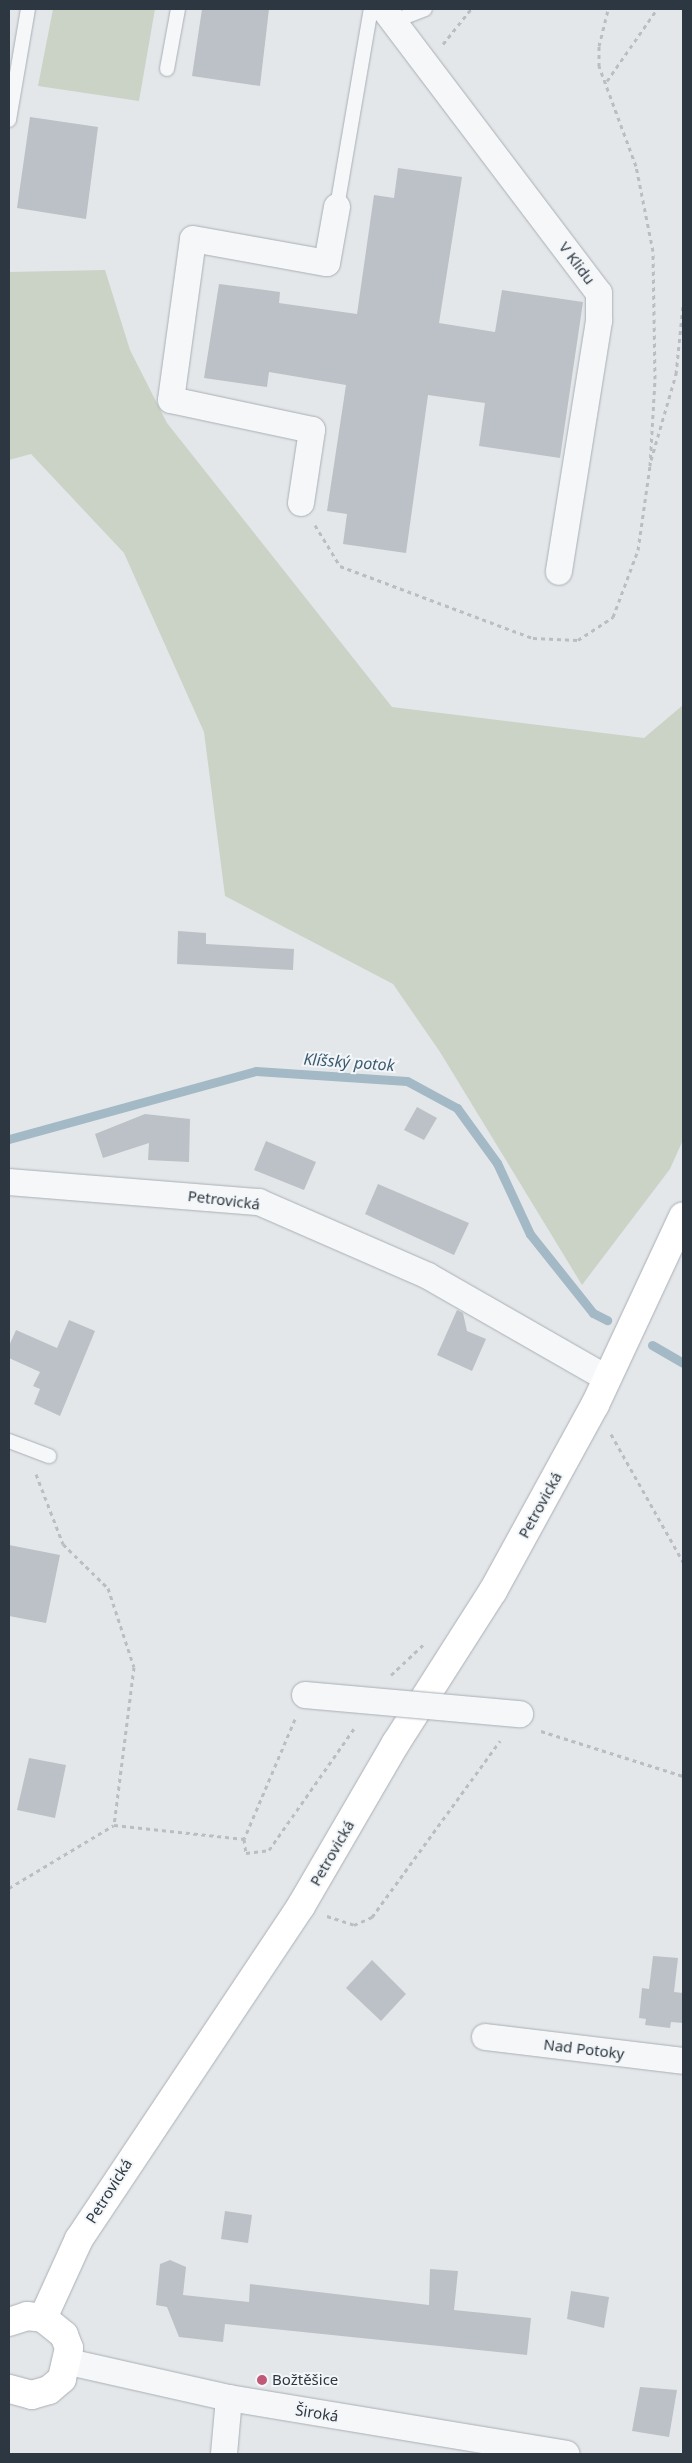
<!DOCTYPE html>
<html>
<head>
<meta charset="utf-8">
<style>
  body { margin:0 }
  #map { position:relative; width:692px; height:2463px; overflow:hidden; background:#e4e7ea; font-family:"Noto Sans",sans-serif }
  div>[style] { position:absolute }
  .green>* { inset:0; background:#cbd3c6 }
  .stream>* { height:9px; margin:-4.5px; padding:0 4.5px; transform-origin:4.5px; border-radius:4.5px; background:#a3b9c6 }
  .building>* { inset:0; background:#bbc1c6 }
  .path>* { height:3px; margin-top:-1.5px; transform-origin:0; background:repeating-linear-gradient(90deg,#babdc2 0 4px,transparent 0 8px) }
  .roads { filter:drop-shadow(0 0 1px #a9afb4) drop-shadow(0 0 1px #a9afb4) }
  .service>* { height:14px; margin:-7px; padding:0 7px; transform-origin:7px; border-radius:7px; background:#f6f7f9 }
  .minor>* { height:26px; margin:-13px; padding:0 13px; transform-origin:13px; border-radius:13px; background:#f6f7f9 }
  .secondary>* { height:28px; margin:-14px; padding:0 14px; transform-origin:14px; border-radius:14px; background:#fff }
  .bridges { filter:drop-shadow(0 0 1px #a9afb4) drop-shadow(0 0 1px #a9afb4) }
  .minor-bridge>* { height:26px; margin:-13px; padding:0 13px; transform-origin:13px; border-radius:13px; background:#f6f7f9 }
  .dots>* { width:14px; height:14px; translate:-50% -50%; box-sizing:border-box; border:2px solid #f3f6f8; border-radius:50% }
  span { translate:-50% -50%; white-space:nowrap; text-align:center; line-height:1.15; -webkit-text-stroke:4px #f3f6f8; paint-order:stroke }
  .street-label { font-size:15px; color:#2d3741 }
  .poi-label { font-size:15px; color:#2d3741 }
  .left { translate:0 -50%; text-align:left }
  .water-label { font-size:16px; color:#3c5b70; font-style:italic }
  .frame { position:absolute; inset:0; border:10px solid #2d3741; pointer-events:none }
</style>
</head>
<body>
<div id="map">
  <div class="green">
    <i style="clip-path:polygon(53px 9px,155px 9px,139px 101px,38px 86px)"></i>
    <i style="clip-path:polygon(105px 270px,130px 350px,167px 423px,392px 707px,644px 738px,683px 705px,683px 1140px,670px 1169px,582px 1285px,440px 1052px,393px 984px,225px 896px,204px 732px,124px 553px,31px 454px,9px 460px,9px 272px)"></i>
  </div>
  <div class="stream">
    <i style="left:9px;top:1139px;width:256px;rotate:-15.4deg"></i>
    <i style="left:256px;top:1071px;width:151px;rotate:3.8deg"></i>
    <i style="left:407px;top:1081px;width:57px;rotate:28.4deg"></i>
    <i style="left:457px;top:1108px;width:68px;rotate:54deg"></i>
    <i style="left:497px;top:1163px;width:78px;rotate:65.1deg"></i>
    <i style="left:530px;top:1234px;width:101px;rotate:51.4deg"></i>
    <i style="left:593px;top:1313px;width:16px;rotate:27deg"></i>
    <i style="left:652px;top:1345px;width:36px;rotate:30deg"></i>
  </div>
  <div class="building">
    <i style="clip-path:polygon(202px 9px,269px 9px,260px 86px,192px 76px)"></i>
    <i style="clip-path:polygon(30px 117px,98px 127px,86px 219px,17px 208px)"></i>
    <i style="clip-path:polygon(398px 168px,462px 177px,439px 323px,495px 332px,502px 290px,583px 302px,560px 458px,479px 446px,485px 403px,428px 395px,406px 553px,343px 544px,347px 514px,327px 511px,346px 385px,269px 372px,267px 387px,204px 378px,219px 284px,280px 292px,279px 303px,357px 314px,374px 195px,394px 198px)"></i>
    <i style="clip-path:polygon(178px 931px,206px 933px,206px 944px,294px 949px,293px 970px,177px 964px)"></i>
    <i style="clip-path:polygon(417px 1107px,437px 1118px,424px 1140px,404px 1130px)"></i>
    <i style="clip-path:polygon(145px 1114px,190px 1119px,189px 1162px,148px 1160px,149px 1143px,103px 1158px,95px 1134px)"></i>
    <i style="clip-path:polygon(266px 1141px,316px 1162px,304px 1190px,254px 1170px)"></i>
    <i style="clip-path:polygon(378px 1184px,469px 1223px,454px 1255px,365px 1214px)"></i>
    <i style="clip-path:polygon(457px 1310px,463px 1313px,467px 1331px,486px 1339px,472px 1371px,437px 1355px)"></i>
    <i style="clip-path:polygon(69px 1320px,95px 1331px,60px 1416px,34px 1404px,40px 1389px,33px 1386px,40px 1372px,9px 1358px,9px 1346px,16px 1330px,57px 1348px)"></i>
    <i style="clip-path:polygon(9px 1545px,60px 1555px,46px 1623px,9px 1616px)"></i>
    <i style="clip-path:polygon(29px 1758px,66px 1765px,55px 1818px,17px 1810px)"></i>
    <i style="clip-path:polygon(653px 1956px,678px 1958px,674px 1992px,683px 1993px,683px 2023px,671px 2022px,670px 2028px,645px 2025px,646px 2019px,639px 2018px,642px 1988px,649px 1989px)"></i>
    <i style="clip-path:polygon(372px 1960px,406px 1994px,381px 2021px,346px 1988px)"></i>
    <i style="clip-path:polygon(225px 2211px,252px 2215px,248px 2243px,221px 2239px)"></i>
    <i style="clip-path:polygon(170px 2260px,186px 2267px,183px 2295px,249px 2302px,250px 2284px,429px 2305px,430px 2269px,458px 2271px,454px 2310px,531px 2318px,527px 2355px,225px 2324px,223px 2342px,179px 2337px,167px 2307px,156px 2305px,160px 2264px)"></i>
    <i style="clip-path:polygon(571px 2291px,609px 2297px,604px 2328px,567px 2319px)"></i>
    <i style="clip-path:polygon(640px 2387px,677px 2390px,669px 2437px,632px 2431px)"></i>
  </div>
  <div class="path">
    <i style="left:443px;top:44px;width:45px;rotate:-51.3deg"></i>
    <i style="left:607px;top:81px;width:88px;rotate:-55.2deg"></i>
    <i style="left:651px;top:460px;width:90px;rotate:-73.8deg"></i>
    <i style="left:676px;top:374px;width:69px;rotate:-84.2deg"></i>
    <i style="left:315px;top:525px;width:48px;rotate:58.6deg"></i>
    <i style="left:340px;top:566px;width:206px;rotate:20.5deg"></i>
    <i style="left:533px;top:638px;width:45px;rotate:2.5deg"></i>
    <i style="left:578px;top:640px;width:42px;rotate:-33.3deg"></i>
    <i style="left:613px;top:617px;width:72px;rotate:-69.5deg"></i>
    <i style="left:638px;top:550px;width:85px;rotate:-81.9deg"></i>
    <i style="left:650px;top:466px;width:87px;rotate:-86.7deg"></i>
    <i style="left:655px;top:379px;width:128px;rotate:-90.9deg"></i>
    <i style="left:653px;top:251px;width:87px;rotate:-101.3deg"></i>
    <i style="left:636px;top:166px;width:107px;rotate:-110.3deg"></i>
    <i style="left:599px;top:66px;width:20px;rotate:-90deg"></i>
    <i style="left:599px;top:46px;width:38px;rotate:-76deg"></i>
    <i style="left:611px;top:1434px;width:147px;rotate:60.6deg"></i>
    <i style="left:36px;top:1474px;width:75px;rotate:68.9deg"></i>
    <i style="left:63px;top:1544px;width:63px;rotate:44.4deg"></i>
    <i style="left:108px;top:1588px;width:83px;rotate:71.8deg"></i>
    <i style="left:134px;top:1667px;width:159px;rotate:97.2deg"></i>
    <i style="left:114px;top:1825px;width:131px;rotate:6.1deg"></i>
    <i style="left:391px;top:1675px;width:44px;rotate:-43.2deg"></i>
    <i style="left:295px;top:1719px;width:130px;rotate:113deg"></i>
    <i style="left:244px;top:1839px;width:14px;rotate:82deg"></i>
    <i style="left:246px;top:1853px;width:23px;rotate:-7deg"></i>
    <i style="left:269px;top:1850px;width:150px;rotate:-55deg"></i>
    <i style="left:541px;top:1731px;width:149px;rotate:17.6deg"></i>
    <i style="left:9px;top:1888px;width:122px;rotate:-31deg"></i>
    <i style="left:327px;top:1916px;width:28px;rotate:18deg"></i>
    <i style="left:354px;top:1925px;width:20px;rotate:-24deg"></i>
    <i style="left:372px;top:1917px;width:218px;rotate:-54deg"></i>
  </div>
  <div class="roads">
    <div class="service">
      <i style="left:394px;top:21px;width:33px;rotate:-21deg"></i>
      <i style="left:167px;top:69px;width:61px;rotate:-79.6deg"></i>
      <i style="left:9px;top:120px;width:113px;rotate:-80.3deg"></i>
      <i style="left:337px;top:207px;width:201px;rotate:-80.3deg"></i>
      <i style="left:9px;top:1441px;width:43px;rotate:20.6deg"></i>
    </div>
    <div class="minor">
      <i style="left:384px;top:9px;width:356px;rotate:52.9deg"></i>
      <i style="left:599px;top:293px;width:28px;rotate:90deg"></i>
      <i style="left:599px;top:321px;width:254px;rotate:99.1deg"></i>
      <i style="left:301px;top:503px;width:74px;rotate:-81.4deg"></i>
      <i style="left:312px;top:430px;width:144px;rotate:-168deg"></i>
      <i style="left:171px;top:400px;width:162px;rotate:-82.2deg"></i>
      <i style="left:193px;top:239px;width:136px;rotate:10.2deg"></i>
      <i style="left:327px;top:263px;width:57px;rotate:-79.9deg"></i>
      <i style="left:9px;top:1182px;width:251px;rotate:4.6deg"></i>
      <i style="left:259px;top:1202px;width:184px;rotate:23.6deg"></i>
      <i style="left:428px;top:1276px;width:207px;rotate:29.8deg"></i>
      <i style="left:485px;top:2037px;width:199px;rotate:6.9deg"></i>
      <i style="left:69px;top:2362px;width:164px;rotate:12.7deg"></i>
      <i style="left:229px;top:2398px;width:342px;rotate:9.4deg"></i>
      <i style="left:224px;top:2454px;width:56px;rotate:-84.9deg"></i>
    </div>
    <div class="secondary">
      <i style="left:43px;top:2318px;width:87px;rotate:-65.5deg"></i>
      <i style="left:79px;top:2239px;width:400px;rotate:-56.3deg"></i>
      <i style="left:301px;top:1906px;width:189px;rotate:-59.8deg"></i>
      <i style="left:396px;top:1743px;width:180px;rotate:-57.5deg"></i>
      <i style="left:493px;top:1591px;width:212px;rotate:-61.3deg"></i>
      <i style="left:595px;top:1405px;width:208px;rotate:-65deg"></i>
      <i style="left:9px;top:2322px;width:19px;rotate:-18deg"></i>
      <i style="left:27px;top:2316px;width:16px;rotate:7deg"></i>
      <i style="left:43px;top:2318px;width:27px;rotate:39deg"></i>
      <i style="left:64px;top:2335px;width:14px;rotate:69deg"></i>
      <i style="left:69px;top:2348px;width:32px;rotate:103deg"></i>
      <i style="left:62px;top:2379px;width:17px;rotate:140deg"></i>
      <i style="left:49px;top:2390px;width:18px;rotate:164deg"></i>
      <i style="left:32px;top:2395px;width:24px;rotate:-165deg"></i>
    </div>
  </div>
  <div class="bridges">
    <div class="minor-bridge">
      <i style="left:305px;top:1695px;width:216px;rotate:5.1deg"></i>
    </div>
  </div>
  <div class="dots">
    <i style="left:262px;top:2380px;background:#c05877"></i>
  </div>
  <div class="street-label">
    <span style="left:577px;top:263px;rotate:53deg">V Klidu</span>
    <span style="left:224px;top:1200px;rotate:7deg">Petrovická</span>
    <span style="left:540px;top:1505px;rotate:-61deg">Petrovická</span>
    <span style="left:332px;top:1853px;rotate:-60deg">Petrovická</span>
    <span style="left:584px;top:2049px;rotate:7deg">Nad Potoky</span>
    <span style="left:109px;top:2191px;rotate:-58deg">Petrovická</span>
    <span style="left:317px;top:2413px;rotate:9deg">Široká</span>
  </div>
  <div class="poi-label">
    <span class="left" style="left:272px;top:2380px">Božtěšice</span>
  </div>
  <div class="water-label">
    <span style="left:349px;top:1062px;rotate:4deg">Klíšský potok</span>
  </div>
  <div class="frame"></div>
</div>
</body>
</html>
